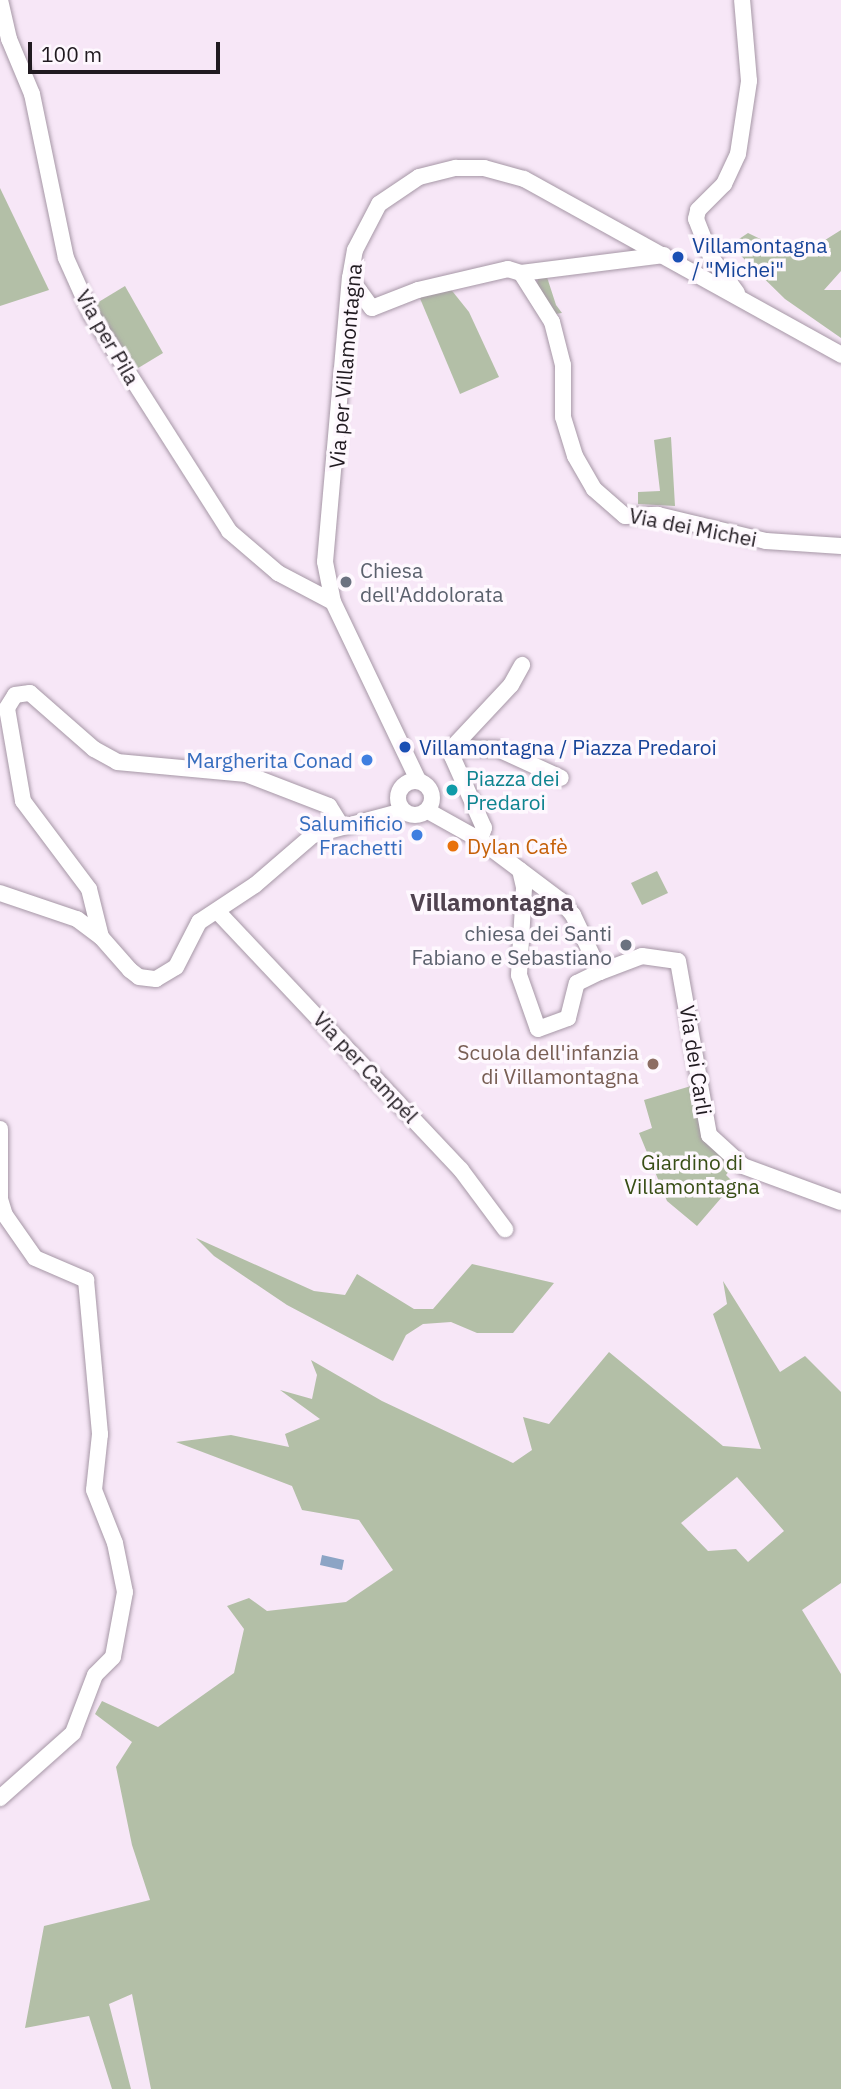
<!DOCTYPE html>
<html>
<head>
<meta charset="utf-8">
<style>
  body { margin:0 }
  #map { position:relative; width:841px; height:2089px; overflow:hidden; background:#f7e7f7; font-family:"IBM Plex Sans",sans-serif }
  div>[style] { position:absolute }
  .green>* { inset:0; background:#b3bfa7 }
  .water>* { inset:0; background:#8ca4c5 }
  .roads { filter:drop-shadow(0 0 2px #a697a6) drop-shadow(0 0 2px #a697a6) }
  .minor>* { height:16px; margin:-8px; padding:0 8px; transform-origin:8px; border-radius:8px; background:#fff }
  .minor>.ring { margin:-8px; padding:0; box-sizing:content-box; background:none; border:16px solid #fff; border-radius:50% }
  .dots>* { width:19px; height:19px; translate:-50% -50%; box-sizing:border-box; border:4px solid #fef8fe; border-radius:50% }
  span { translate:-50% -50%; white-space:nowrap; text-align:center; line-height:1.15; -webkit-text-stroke:7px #fef8fe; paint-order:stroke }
  .transit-label { font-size:21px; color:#164399 }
  .left { translate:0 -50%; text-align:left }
  .street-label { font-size:21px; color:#201a20 }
  .worship-label { font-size:21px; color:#5b616d }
  .right { translate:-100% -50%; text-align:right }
  .shop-label { font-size:21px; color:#366cbe }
  .culture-label { font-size:21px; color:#0d838f }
  .food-label { font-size:21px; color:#c56008 }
  .education-label { font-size:21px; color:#785e54 }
  .park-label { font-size:21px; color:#384e16 }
  .quarter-label { font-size:24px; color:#504350; font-weight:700 }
  .scale { position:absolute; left:28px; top:42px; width:192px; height:32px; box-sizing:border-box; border:4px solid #201a20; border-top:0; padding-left:9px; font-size:21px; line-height:24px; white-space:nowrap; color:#201a20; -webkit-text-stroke:5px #fef8fe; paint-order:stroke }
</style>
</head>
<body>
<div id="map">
  <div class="green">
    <i style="clip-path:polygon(0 188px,49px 290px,0 306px)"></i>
    <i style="clip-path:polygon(841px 230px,841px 271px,824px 290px,841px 290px,841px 338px,785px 299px,730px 245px,748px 233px,798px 257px)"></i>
    <i style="clip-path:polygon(546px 274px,556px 305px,562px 313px,555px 314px,537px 283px,539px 276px)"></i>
    <i style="clip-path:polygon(125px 286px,163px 353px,130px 373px,92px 306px)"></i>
    <i style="clip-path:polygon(449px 287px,469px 312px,499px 377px,460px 394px,419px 296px)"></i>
    <i style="clip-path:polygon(671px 437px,675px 506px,638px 504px,638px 492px,660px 491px,654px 440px)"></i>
    <i style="clip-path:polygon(657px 871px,668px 893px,642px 905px,631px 883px)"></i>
    <i style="clip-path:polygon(691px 1086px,701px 1131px,733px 1166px,726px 1175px,734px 1183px,697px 1226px,667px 1201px,639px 1133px,652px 1128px,644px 1100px)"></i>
    <i style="clip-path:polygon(196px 1238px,314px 1291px,345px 1295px,357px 1274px,414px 1309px,433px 1309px,472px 1264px,554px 1283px,513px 1333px,477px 1333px,451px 1322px,423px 1324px,406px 1335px,393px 1361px,287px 1305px,214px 1256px)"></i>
    <i style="clip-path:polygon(evenodd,723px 1281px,780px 1372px,805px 1356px,841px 1392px,841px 1583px,802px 1610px,841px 1674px,841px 2089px,151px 2089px,132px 1994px,109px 2004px,131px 2089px,112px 2089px,89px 2016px,25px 2028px,44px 1926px,150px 1900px,132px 1845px,116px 1767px,132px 1742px,95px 1714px,102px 1701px,158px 1727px,234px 1673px,244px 1629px,227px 1606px,249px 1598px,267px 1611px,346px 1602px,393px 1570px,359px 1520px,302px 1510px,292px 1486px,176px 1442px,231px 1435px,289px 1447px,285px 1434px,320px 1419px,280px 1390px,312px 1399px,317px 1375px,311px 1360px,382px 1401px,513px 1463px,532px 1450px,523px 1417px,549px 1424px,609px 1352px,723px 1446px,761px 1449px,713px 1314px,727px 1304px,723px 1281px,737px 1477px,784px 1531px,748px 1562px,736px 1549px,708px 1551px,681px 1523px,737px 1477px)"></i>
  </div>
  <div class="water">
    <i style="clip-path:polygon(322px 1555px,344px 1560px,342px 1570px,320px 1565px)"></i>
  </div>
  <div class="roads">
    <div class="minor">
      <i style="left:0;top:0;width:40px;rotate:77deg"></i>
      <i style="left:9px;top:39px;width:60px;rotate:67.3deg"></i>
      <i style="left:32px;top:94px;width:167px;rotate:78.3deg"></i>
      <i style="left:66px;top:258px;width:61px;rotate:65.9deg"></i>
      <i style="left:91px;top:314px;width:257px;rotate:57.5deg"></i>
      <i style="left:229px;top:531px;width:65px;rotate:40.6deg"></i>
      <i style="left:278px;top:573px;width:62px;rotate:27.8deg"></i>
      <i style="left:664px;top:255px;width:144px;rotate:172.8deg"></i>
      <i style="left:521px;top:273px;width:58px;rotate:57.7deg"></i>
      <i style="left:552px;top:322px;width:44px;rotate:75.7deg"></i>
      <i style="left:563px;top:365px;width:52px;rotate:90deg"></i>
      <i style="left:563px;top:417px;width:41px;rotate:72.9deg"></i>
      <i style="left:575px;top:456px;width:38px;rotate:60deg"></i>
      <i style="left:594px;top:489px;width:41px;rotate:41.1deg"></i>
      <i style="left:625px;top:516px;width:33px;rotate:-2deg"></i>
      <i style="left:658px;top:515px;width:111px;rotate:13.5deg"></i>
      <i style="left:766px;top:541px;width:75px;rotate:3.8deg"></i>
      <i style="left:350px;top:278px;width:37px;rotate:54deg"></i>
      <i style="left:372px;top:308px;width:49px;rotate:-21.4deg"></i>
      <i style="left:418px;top:290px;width:92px;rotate:-13.1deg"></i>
      <i style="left:508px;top:269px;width:14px;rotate:17deg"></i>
      <i style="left:737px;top:293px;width:44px;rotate:-125.8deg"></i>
      <i style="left:711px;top:257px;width:41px;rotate:-111.5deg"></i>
      <i style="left:696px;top:219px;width:9px;rotate:-77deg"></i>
      <i style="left:698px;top:210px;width:37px;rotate:-45deg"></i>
      <i style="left:724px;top:184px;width:33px;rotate:-65deg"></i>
      <i style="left:738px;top:154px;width:74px;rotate:-81.4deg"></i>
      <i style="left:749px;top:81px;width:81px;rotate:-94.9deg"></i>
      <i style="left:452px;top:748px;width:46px;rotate:1.2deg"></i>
      <i style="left:498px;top:749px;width:69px;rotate:24.7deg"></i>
      <i style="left:418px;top:780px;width:197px;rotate:-115.5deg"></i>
      <i style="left:333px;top:602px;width:41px;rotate:-101.3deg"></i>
      <i style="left:325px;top:562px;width:285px;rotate:-85deg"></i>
      <i style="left:350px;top:278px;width:28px;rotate:-80deg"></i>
      <i style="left:355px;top:250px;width:52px;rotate:-62.4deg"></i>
      <i style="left:379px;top:204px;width:48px;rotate:-34deg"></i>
      <i style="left:419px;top:177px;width:38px;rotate:-14deg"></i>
      <i style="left:456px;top:168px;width:28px"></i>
      <i style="left:484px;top:168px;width:41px;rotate:15.4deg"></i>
      <i style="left:524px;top:179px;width:363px;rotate:29deg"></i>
      <i class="ring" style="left:398px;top:781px;width:18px;height:18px"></i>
      <i style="left:428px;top:811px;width:60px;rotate:29.1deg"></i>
      <i style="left:480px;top:840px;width:100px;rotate:36.9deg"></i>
      <i style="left:560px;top:900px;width:20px;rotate:49deg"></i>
      <i style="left:573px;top:915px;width:63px;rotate:64.7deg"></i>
      <i style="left:600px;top:972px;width:45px;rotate:-20.9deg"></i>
      <i style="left:642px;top:956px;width:36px;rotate:8deg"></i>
      <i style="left:678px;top:961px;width:177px;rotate:79.9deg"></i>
      <i style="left:709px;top:1135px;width:46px;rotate:42.4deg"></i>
      <i style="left:743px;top:1166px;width:104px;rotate:20.2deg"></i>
      <i style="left:480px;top:840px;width:13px;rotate:-72deg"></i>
      <i style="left:484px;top:828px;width:79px;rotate:-114deg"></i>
      <i style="left:452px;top:756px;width:8px;rotate:-90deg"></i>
      <i style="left:452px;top:748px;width:86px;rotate:-46.9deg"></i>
      <i style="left:511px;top:685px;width:23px;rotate:-61deg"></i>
      <i style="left:520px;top:870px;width:18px;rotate:77deg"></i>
      <i style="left:524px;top:888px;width:87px;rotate:93.3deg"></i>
      <i style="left:519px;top:975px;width:57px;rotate:70.6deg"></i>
      <i style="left:538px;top:1029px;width:32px;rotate:-20deg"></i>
      <i style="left:568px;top:1018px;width:36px;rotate:-76deg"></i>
      <i style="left:577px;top:983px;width:25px;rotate:-26deg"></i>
      <i style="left:0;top:893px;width:81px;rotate:18.7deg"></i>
      <i style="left:77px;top:919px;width:30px;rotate:37deg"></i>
      <i style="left:101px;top:937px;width:44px;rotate:48.7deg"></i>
      <i style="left:130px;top:970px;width:11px;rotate:38deg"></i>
      <i style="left:139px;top:977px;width:17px;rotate:7deg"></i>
      <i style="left:156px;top:979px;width:23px;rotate:-31deg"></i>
      <i style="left:176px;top:967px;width:51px;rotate:-62.9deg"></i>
      <i style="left:199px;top:922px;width:67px;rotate:-33.5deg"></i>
      <i style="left:255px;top:885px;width:77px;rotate:-40.8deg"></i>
      <i style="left:313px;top:835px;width:93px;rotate:-14.9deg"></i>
      <i style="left:218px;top:912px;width:354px;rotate:46.7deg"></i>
      <i style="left:461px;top:1170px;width:74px;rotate:53.3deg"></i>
      <i style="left:101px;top:937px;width:49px;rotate:-104deg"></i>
      <i style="left:89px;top:889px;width:110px;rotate:-126.9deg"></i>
      <i style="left:23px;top:801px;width:94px;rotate:-99.8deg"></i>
      <i style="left:7px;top:708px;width:15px;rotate:-58deg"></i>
      <i style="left:15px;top:695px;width:15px;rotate:-8deg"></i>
      <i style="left:30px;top:693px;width:85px;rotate:41.2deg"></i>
      <i style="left:94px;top:749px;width:26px;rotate:29deg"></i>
      <i style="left:117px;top:762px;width:130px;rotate:5.3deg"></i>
      <i style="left:246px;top:774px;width:89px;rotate:21.1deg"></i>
      <i style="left:329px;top:806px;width:22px;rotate:58deg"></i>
      <i style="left:0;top:1129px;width:70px;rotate:90deg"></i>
      <i style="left:0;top:1199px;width:17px;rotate:73deg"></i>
      <i style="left:5px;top:1215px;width:52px;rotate:55.1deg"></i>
      <i style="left:35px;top:1258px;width:56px;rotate:23.3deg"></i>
      <i style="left:86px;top:1280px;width:155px;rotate:84.8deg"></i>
      <i style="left:100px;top:1434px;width:56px;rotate:96.1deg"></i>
      <i style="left:94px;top:1490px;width:57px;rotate:68.4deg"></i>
      <i style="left:115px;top:1543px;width:50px;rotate:78.5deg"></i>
      <i style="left:125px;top:1592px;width:66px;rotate:100.5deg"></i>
      <i style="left:113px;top:1657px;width:25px;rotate:135deg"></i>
      <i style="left:95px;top:1675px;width:62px;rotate:110.8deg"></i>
      <i style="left:73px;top:1733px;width:98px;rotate:138.3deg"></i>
    </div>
  </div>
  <div class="dots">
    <i style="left:678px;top:257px;background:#1a4fb4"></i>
    <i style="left:346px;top:582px;background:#6b7280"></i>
    <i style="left:405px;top:747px;background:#1a4fb4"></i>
    <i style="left:367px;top:760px;background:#3f7fe0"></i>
    <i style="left:452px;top:790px;background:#0f9aa8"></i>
    <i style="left:417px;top:835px;background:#3f7fe0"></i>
    <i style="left:453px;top:846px;background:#e8710a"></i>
    <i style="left:626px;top:945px;background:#6b7280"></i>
    <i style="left:653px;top:1064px;background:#8d6e63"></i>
  </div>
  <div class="transit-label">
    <span class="left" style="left:692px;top:257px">Villamontagna<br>/ "Michei"</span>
    <span class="left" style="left:419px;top:747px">Villamontagna / Piazza Predaroi</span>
  </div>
  <div class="street-label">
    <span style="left:108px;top:337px;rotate:60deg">Via per Pila</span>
    <span style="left:345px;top:366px;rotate:-85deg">Via per Villamontagna</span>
    <span style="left:693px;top:527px;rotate:11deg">Via dei Michei</span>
    <span style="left:696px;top:1060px;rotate:81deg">Via dei Carli</span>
    <span style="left:366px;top:1067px;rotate:47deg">Via per Campél</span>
  </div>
  <div class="worship-label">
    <span class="left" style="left:360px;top:582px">Chiesa<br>dell'Addolorata</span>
    <span class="right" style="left:612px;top:945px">chiesa dei Santi<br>Fabiano e Sebastiano</span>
  </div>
  <div class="shop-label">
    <span class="right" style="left:353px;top:760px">Margherita Conad</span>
    <span class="right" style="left:403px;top:835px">Salumificio<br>Frachetti</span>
  </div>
  <div class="culture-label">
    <span class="left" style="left:466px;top:790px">Piazza dei<br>Predaroi</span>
  </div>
  <div class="food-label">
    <span class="left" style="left:467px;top:846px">Dylan Cafè</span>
  </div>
  <div class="education-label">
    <span class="right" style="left:639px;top:1064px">Scuola dell'infanzia<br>di Villamontagna</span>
  </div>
  <div class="park-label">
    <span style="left:692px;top:1174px">Giardino di<br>Villamontagna</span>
  </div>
  <div class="quarter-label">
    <span style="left:492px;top:903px">Villamontagna</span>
  </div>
  <div class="scale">100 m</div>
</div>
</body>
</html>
